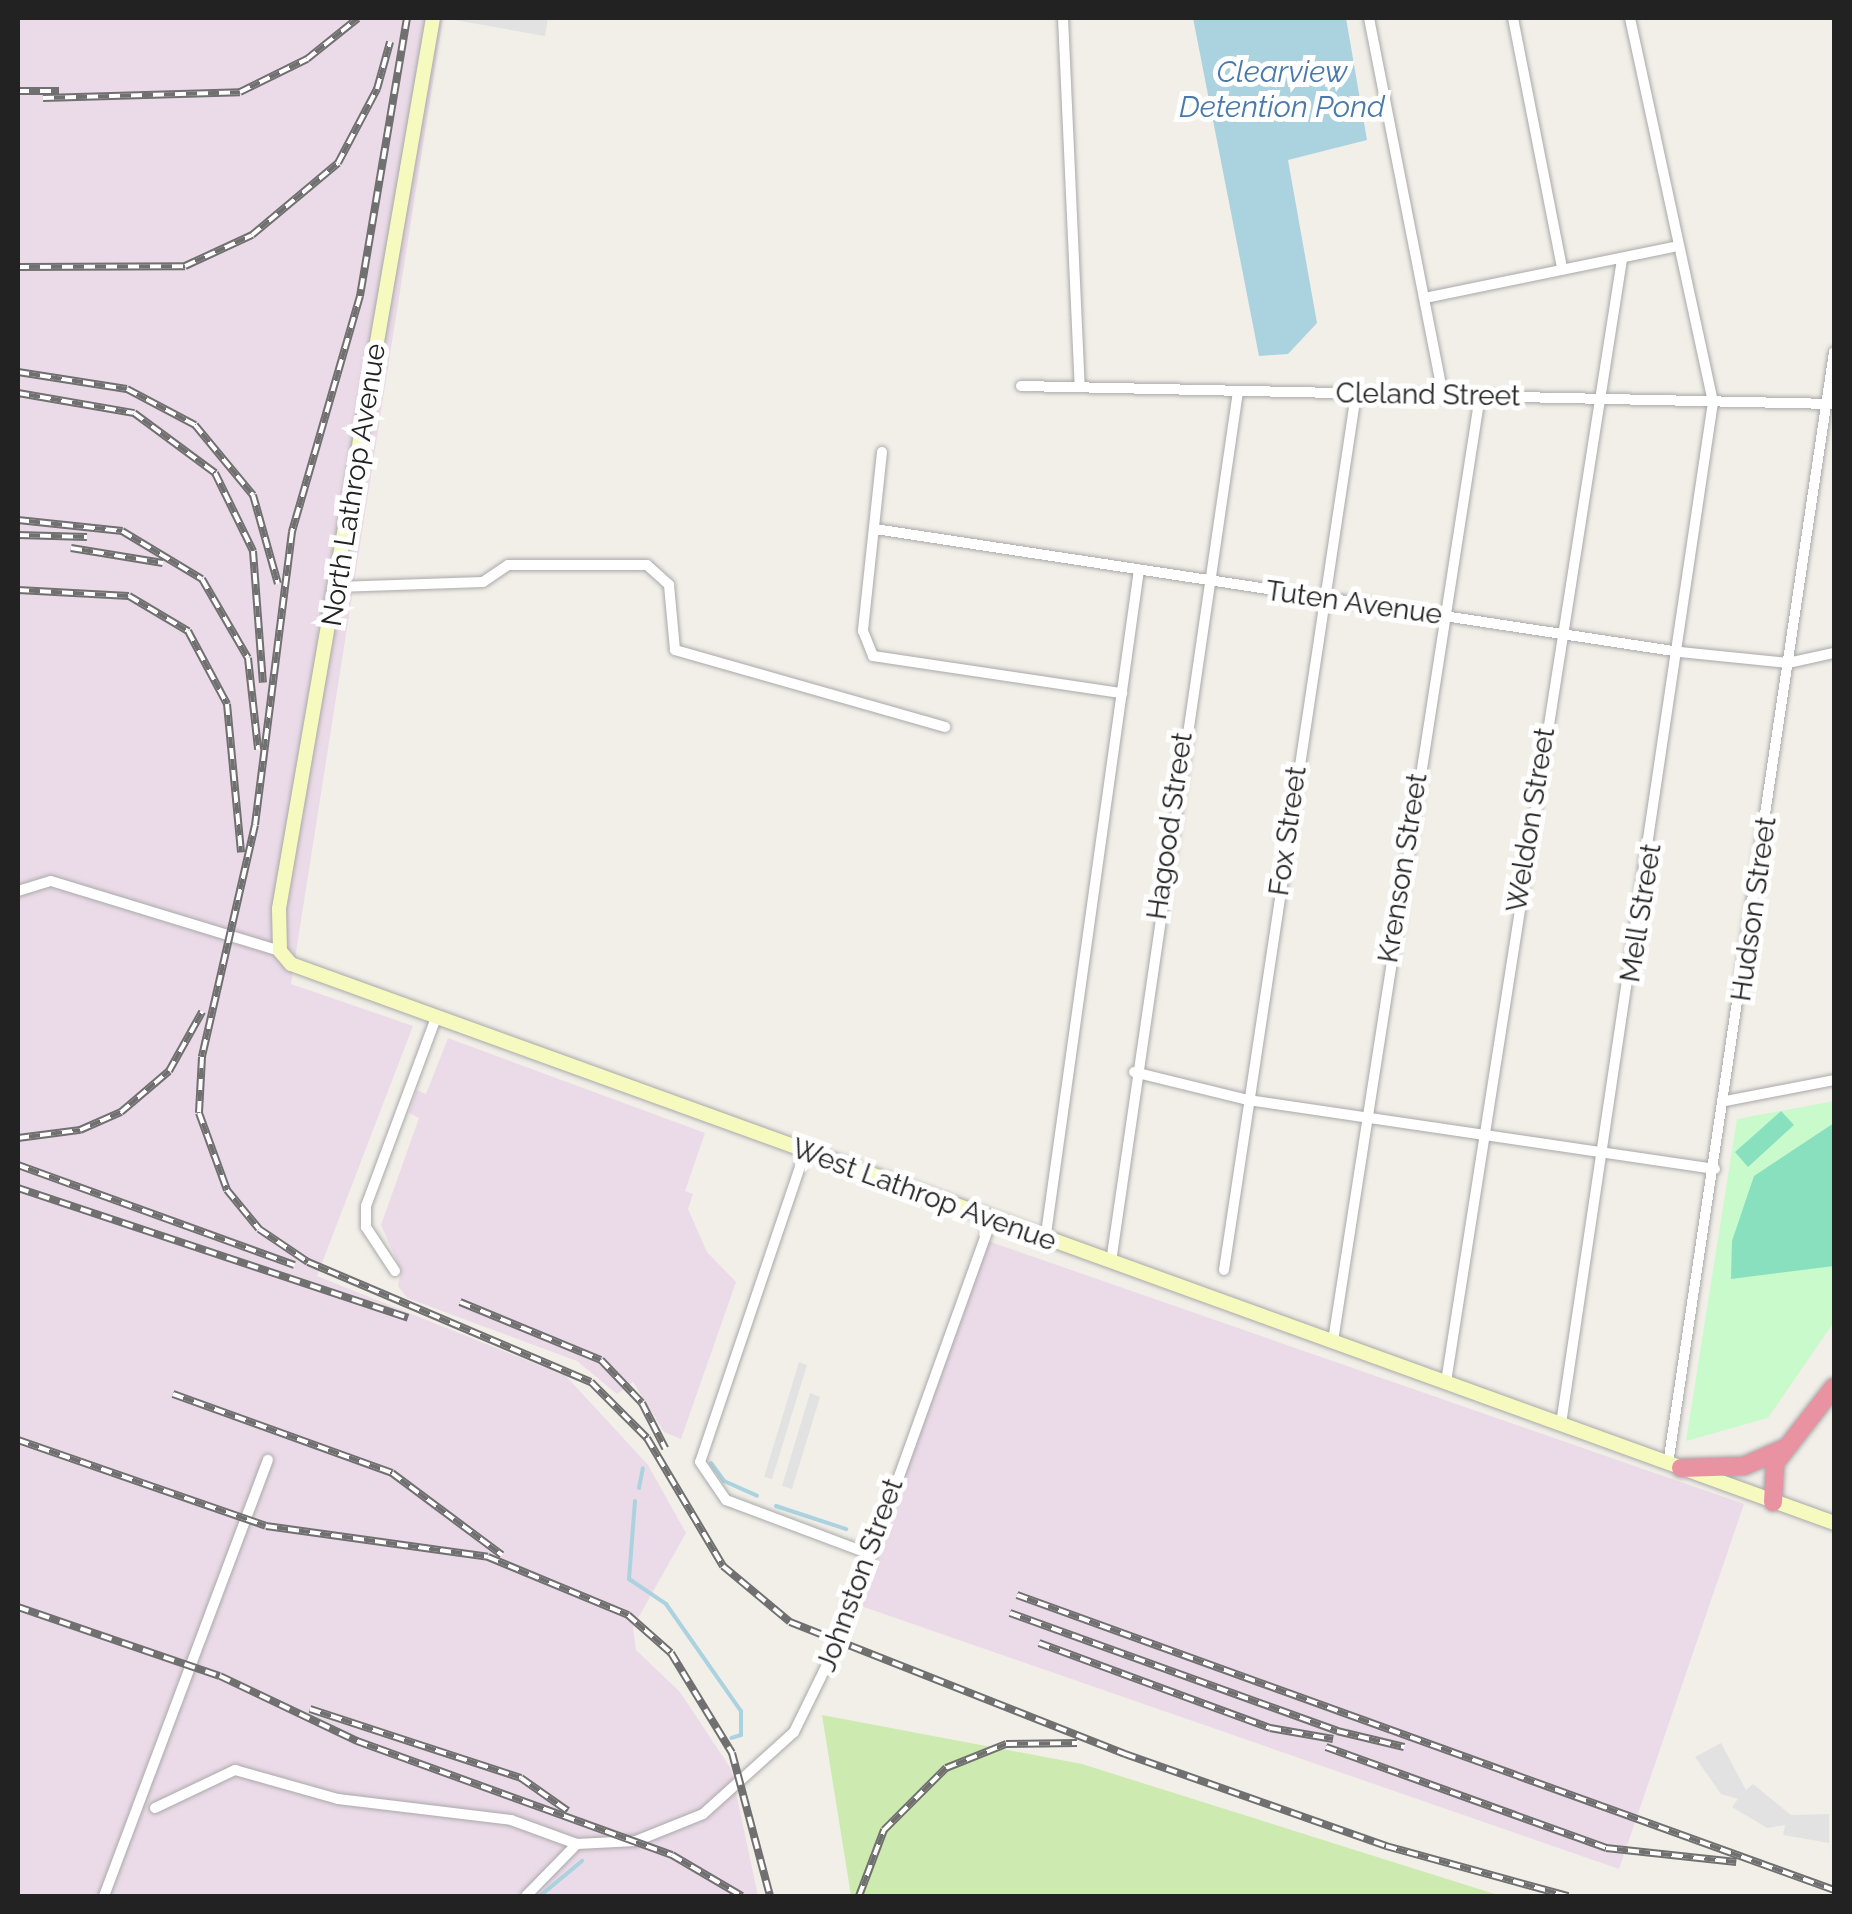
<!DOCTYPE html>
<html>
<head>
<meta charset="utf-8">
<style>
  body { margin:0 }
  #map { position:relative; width:1852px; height:1914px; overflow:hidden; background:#f2efe9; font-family:Raleway,sans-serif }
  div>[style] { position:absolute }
  .industrial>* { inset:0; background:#ebdbe8 }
  .grass>* { inset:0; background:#cdebb0 }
  .park>* { inset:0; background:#c8facc }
  .pitch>* { inset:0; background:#88e0be }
  .parking>* { inset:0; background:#e2e2e2 }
  .water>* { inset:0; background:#aad3df }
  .stream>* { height:4px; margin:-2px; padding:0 2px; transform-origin:2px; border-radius:2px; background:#aad3df }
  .roads { filter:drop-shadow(0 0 2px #a9a9a9) drop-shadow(0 0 2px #a9a9a9) }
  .street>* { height:10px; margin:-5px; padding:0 5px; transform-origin:5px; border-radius:5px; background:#fff }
  .secondary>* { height:14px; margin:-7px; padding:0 7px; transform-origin:7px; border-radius:7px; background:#f7fabf }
  .highway>* { height:18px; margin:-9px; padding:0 9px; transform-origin:9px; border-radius:9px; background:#e892a2 }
  .rail>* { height:8px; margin-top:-4px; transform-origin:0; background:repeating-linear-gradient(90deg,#fff 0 11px,#707070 0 22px); box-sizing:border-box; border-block:2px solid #707070 }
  span { translate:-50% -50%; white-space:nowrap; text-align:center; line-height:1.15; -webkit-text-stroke:10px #fff; paint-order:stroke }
  .street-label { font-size:28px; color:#222 }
  .water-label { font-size:30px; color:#4a7aab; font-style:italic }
  .frame { position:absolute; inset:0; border:20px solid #222; pointer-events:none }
</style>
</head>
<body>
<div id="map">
  <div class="industrial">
    <i style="clip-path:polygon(18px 18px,443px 18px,291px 984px,413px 1026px,317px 1276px,566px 1376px,648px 1465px,686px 1533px,633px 1627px,636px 1650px,680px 1692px,731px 1769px,758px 1896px,18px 1896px)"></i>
    <i style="clip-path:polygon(448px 1038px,705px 1133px,685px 1191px,693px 1194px,688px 1209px,707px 1252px,736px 1282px,681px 1439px,664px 1432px,633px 1382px,617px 1394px,577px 1361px,407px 1298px,398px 1286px,401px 1270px,381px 1225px,419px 1118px,409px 1113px,417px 1090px,426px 1094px)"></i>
    <i style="clip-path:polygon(985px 1240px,1744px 1504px,1619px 1869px,861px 1606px)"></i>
  </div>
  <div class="grass">
    <i style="clip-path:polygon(822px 1715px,1082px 1764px,1501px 1896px,851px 1896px)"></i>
  </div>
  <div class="park">
    <i style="clip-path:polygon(1834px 1101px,1834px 1322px,1768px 1418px,1686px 1441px,1737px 1119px)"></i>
  </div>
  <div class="pitch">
    <i style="clip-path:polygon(1781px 1111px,1794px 1125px,1748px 1167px,1735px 1152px)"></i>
    <i style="clip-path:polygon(1834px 1123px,1834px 1266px,1731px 1279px,1732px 1241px,1754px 1176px)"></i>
  </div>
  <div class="parking">
    <i style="clip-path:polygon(443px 18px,548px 18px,545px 36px)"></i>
    <i style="clip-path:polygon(799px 1362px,807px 1365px,772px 1479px,764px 1477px)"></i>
    <i style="clip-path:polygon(810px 1393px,820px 1397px,792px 1489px,782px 1486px)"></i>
    <i style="clip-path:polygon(1721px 1743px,1746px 1790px,1753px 1784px,1791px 1815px,1829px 1814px,1829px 1843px,1783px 1835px,1785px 1825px,1767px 1828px,1732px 1807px,1738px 1799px,1721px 1794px,1695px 1757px)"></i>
  </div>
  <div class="water">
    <i style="clip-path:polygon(1193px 18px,1346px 18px,1367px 140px,1288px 160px,1317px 323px,1288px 354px,1259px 356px)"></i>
  </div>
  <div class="stream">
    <i style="left:711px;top:1463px;width:22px;rotate:54deg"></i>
    <i style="left:724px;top:1481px;width:36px;rotate:24deg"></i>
    <i style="left:639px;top:1488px;width:20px;rotate:-79deg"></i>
    <i style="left:635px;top:1501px;width:78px;rotate:94.4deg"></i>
    <i style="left:629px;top:1579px;width:45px;rotate:34deg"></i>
    <i style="left:666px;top:1604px;width:131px;rotate:55deg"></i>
    <i style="left:741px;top:1711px;width:24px;rotate:90deg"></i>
    <i style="left:741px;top:1735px;width:10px;rotate:163deg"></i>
    <i style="left:776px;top:1506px;width:74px;rotate:18.2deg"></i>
    <i style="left:540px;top:1896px;width:55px;rotate:-39.8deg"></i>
  </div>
  <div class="roads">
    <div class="street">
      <i style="left:1063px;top:18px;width:369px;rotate:87.4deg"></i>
      <i style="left:1369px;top:18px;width:385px;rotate:78.9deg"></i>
      <i style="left:1513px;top:18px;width:254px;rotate:78.9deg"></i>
      <i style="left:1425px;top:298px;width:253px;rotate:-11.6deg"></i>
      <i style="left:1021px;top:386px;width:813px;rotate:1.27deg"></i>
      <i style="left:882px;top:452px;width:180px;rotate:96.1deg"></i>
      <i style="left:863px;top:631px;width:27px;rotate:68deg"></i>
      <i style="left:873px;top:656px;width:252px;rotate:8.5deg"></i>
      <i style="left:875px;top:529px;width:814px;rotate:8.69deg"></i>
      <i style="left:1680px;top:652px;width:109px;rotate:5.8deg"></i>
      <i style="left:1788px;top:663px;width:47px;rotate:-12.3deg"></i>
      <i style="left:337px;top:587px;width:146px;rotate:-2deg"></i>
      <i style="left:483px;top:582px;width:30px;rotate:-34deg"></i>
      <i style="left:508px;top:565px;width:139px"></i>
      <i style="left:647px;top:565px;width:30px;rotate:42deg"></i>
      <i style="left:669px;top:585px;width:65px;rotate:84.7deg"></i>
      <i style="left:675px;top:650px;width:281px;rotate:15.9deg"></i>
      <i style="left:18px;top:891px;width:34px;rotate:-17deg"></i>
      <i style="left:51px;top:881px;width:239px;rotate:17deg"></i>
      <i style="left:1134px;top:1072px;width:117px;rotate:13.8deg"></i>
      <i style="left:1248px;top:1100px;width:472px;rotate:8.4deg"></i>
      <i style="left:1726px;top:1101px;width:110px;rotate:-11deg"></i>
      <i style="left:805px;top:1152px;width:327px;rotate:108.7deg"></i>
      <i style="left:700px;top:1462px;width:46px;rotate:55.6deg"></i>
      <i style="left:726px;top:1500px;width:151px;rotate:20.6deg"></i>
      <i style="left:1045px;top:1241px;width:678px;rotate:-82.03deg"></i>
      <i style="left:1111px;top:1262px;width:880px;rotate:-81.7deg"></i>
      <i style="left:1224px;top:1270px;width:886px;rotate:-81.43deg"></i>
      <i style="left:395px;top:1271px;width:53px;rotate:-123.4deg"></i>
      <i style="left:366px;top:1227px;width:21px;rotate:-90deg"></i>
      <i style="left:366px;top:1206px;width:201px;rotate:-69.6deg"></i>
      <i style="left:1333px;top:1341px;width:956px;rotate:-81.16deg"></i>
      <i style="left:1446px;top:1382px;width:1137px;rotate:-81.09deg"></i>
      <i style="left:1561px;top:1424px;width:1033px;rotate:-81.54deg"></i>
      <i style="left:1713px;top:402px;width:393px;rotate:-102.2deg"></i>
      <i style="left:1668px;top:1464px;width:1124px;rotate:-81.51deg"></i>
      <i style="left:155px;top:1808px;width:89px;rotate:-25.4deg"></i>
      <i style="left:235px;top:1770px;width:107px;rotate:15.7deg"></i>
      <i style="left:338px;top:1799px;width:174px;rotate:6.9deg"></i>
      <i style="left:511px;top:1820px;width:70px;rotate:20deg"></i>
      <i style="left:104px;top:1896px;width:466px;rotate:-69.4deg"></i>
      <i style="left:526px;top:1896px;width:73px;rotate:-45.6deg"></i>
      <i style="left:577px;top:1844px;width:59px;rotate:-2.9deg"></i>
      <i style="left:636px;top:1841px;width:72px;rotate:-21.9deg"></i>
      <i style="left:703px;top:1814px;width:122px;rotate:-42deg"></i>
      <i style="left:794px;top:1732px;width:111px;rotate:-63.9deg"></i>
      <i style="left:843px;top:1632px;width:439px;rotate:-70.2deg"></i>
    </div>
    <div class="secondary">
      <i style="left:433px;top:18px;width:904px;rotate:99.81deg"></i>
      <i style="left:279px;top:909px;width:42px;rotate:88.6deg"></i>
      <i style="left:280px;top:951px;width:17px;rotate:50deg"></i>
      <i style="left:291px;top:964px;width:1641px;rotate:19.91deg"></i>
    </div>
    <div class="highway">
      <i style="left:1681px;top:1468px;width:63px;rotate:-1.8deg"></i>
      <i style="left:1744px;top:1466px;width:43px;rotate:-23.6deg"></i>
      <i style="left:1773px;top:1502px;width:39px;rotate:-87deg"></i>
      <i style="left:1775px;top:1463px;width:96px;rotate:-52.2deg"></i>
    </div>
  </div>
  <div class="rail">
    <i style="left:407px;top:18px;width:282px;rotate:99.6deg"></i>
    <i style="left:360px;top:296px;width:246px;rotate:106.1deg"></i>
    <i style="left:292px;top:532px;width:295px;rotate:97.2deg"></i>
    <i style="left:255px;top:825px;width:238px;rotate:102.9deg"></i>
    <i style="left:202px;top:1057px;width:56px;rotate:93.1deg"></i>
    <i style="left:199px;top:1113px;width:82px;rotate:70deg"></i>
    <i style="left:227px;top:1190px;width:50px;rotate:50.6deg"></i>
    <i style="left:259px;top:1229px;width:59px;rotate:34deg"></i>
    <i style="left:308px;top:1262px;width:307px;rotate:23deg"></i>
    <i style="left:591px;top:1382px;width:79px;rotate:45deg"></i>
    <i style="left:647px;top:1438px;width:149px;rotate:59.3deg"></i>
    <i style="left:723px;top:1566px;width:87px;rotate:39.9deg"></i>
    <i style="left:790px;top:1622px;width:360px;rotate:21.5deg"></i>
    <i style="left:1125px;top:1754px;width:277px;rotate:19.4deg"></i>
    <i style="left:1386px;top:1846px;width:189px;rotate:15.4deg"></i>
    <i style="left:18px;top:91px;width:41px"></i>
    <i style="left:43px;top:98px;width:197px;rotate:-1.7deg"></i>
    <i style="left:240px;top:92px;width:75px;rotate:-26.2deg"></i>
    <i style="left:307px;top:59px;width:65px;rotate:-38.8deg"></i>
    <i style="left:18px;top:267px;width:167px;rotate:-0.3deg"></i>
    <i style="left:185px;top:266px;width:74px;rotate:-24.8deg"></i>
    <i style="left:252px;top:235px;width:112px;rotate:-39.9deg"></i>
    <i style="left:338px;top:163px;width:84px;rotate:-62.2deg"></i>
    <i style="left:377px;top:89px;width:49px;rotate:-74.5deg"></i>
    <i style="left:18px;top:372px;width:110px;rotate:8.9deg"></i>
    <i style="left:127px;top:389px;width:77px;rotate:27.9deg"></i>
    <i style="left:195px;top:425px;width:91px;rotate:50.4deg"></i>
    <i style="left:253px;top:495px;width:92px;rotate:74.3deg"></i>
    <i style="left:18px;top:393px;width:118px;rotate:9.8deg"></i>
    <i style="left:134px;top:413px;width:101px;rotate:36.5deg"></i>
    <i style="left:215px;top:473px;width:87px;rotate:64deg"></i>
    <i style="left:253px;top:551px;width:132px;rotate:85.7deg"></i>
    <i style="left:18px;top:520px;width:105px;rotate:6deg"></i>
    <i style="left:122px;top:531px;width:93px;rotate:31deg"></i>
    <i style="left:202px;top:579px;width:91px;rotate:59.8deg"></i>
    <i style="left:248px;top:658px;width:92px;rotate:83.7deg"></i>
    <i style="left:18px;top:535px;width:69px;rotate:1.7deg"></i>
    <i style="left:71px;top:548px;width:93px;rotate:9.3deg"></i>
    <i style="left:18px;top:590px;width:111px;rotate:3.1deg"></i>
    <i style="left:129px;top:596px;width:69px;rotate:30.7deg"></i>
    <i style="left:188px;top:631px;width:83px;rotate:61.9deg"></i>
    <i style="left:227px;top:704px;width:149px;rotate:84.6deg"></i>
    <i style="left:18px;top:1138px;width:63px;rotate:-7.4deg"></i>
    <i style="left:80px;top:1130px;width:45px;rotate:-23.7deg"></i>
    <i style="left:121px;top:1112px;width:63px;rotate:-40.5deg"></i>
    <i style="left:169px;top:1071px;width:68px;rotate:-60.8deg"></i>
    <i style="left:18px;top:1165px;width:294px;rotate:19.9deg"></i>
    <i style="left:18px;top:1188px;width:411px;rotate:18.4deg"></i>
    <i style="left:460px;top:1302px;width:152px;rotate:22.4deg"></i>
    <i style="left:601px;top:1360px;width:59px;rotate:46.4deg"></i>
    <i style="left:642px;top:1403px;width:51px;rotate:62.9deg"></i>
    <i style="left:173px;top:1394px;width:233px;rotate:19.8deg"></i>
    <i style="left:392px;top:1473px;width:137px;rotate:36.7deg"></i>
    <i style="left:18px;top:1440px;width:262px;rotate:19.1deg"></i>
    <i style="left:266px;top:1526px;width:224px;rotate:7.9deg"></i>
    <i style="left:488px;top:1557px;width:152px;rotate:22.5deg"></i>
    <i style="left:628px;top:1615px;width:57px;rotate:41.5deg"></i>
    <i style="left:671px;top:1653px;width:117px;rotate:58.6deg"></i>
    <i style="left:732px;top:1753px;width:148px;rotate:75.1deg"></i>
    <i style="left:1017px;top:1595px;width:869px;rotate:19.85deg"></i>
    <i style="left:18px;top:1607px;width:213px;rotate:18.9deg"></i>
    <i style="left:220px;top:1676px;width:152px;rotate:25.4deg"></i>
    <i style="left:357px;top:1741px;width:335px;rotate:19.9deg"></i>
    <i style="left:672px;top:1855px;width:81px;rotate:30.4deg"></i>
    <i style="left:1010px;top:1613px;width:348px;rotate:19.8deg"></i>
    <i style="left:1337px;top:1731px;width:69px;rotate:13.4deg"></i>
    <i style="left:1039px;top:1643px;width:246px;rotate:20.2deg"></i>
    <i style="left:1270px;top:1728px;width:64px;rotate:9.9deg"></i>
    <i style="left:310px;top:1709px;width:222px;rotate:18.1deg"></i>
    <i style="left:521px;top:1778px;width:57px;rotate:35.1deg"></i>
    <i style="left:1326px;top:1747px;width:298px;rotate:19.8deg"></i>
    <i style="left:1606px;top:1848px;width:131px;rotate:6.1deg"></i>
    <i style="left:859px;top:1896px;width:71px;rotate:-69.3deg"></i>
    <i style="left:884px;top:1830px;width:88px;rotate:-45deg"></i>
    <i style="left:946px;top:1768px;width:65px;rotate:-21.8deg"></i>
    <i style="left:1006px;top:1744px;width:71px;rotate:-0.8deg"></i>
  </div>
  <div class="street-label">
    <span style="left:1428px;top:395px;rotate:1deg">Cleland Street</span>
    <span style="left:354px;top:485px;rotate:-81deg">North Lathrop Avenue</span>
    <span style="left:1354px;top:603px;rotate:8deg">Tuten Avenue</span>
    <span style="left:1531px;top:820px;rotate:-81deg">Weldon Street</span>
    <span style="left:1170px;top:826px;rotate:-82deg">Hagood Street</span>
    <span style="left:1288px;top:831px;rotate:-82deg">Fox Street</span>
    <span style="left:1403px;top:868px;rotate:-81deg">Krenson Street</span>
    <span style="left:1754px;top:909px;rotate:-82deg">Hudson Street</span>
    <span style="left:1641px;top:913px;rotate:-81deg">Mell Street</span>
    <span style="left:924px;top:1195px;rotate:20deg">West Lathrop Avenue</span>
    <span style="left:860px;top:1575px;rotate:-70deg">Johnston Street</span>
  </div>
  <div class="water-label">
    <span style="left:1282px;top:89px">Clearview<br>Detention Pond</span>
  </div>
  <div class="frame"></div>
</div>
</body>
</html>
